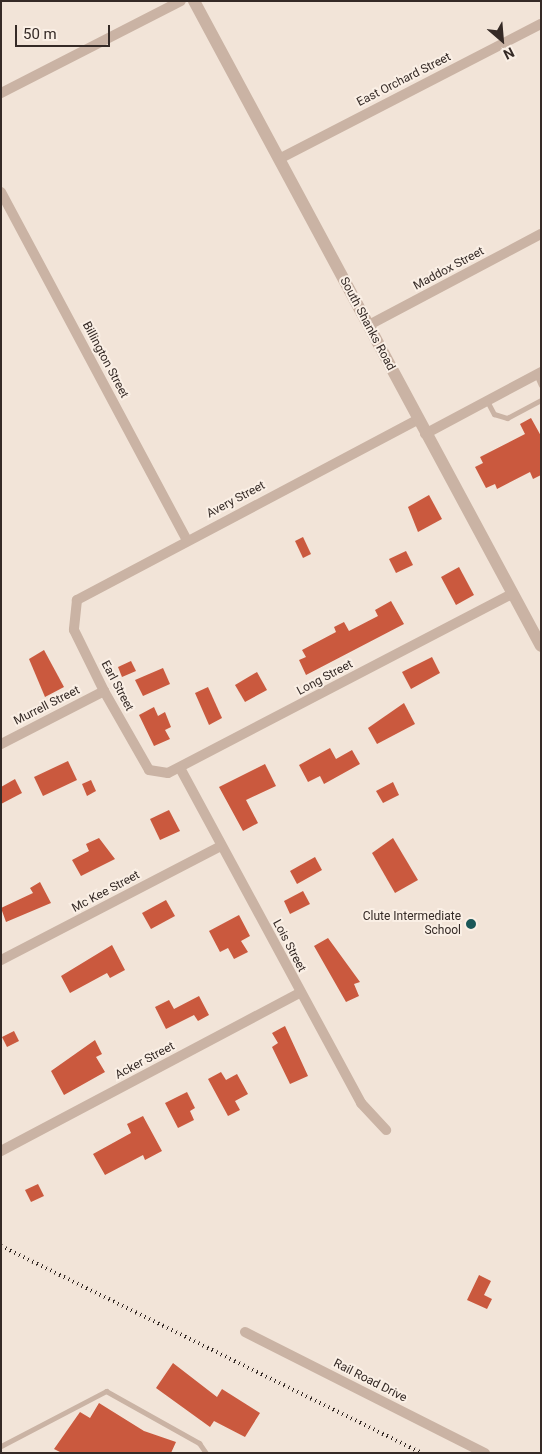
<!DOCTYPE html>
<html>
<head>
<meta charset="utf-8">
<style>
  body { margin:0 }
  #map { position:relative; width:542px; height:1454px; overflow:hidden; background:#f2e4d8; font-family:Roboto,sans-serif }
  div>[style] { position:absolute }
  .building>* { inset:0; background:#ca593e }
  .service>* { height:5px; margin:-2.5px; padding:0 2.5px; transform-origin:2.5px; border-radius:2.5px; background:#cab3a4 }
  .minor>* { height:10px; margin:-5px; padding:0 5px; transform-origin:5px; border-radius:5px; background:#cab3a4 }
  .tertiary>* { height:12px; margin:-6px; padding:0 6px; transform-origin:6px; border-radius:6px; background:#cab3a4 }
  .rail>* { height:4px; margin-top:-2px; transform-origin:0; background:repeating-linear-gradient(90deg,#352a26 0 1px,transparent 0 5px) }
  .dots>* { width:14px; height:14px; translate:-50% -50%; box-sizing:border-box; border:2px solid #faefe5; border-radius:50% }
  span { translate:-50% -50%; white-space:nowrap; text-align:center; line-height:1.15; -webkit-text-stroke:4px #faefe5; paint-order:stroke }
  .street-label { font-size:12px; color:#352a26 }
  .poi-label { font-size:12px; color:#352a26 }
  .right { translate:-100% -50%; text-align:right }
  .frame { position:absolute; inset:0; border:2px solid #352a26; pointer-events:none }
  .north { position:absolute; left:477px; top:15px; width:50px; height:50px; -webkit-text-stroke:4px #faefe5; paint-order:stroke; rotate:153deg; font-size:14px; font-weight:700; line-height:20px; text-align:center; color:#352a26 }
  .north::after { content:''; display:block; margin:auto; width:18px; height:22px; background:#352a26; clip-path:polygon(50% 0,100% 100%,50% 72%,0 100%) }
  .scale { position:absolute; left:15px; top:25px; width:95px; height:22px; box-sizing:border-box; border:2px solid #352a26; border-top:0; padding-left:6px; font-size:15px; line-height:18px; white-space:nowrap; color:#352a26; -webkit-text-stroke:4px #faefe5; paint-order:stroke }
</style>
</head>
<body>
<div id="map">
  <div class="building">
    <i style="clip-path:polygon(531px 418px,541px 436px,541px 475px,533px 479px,530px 472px,497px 489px,495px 484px,486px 488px,475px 467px,483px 463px,480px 457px,525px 434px,520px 424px)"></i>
    <i style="clip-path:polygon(429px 495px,442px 519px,418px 532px,408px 507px)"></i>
    <i style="clip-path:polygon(303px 537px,311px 554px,303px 558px,295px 541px)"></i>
    <i style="clip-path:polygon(406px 551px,413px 565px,396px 573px,389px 559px)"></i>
    <i style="clip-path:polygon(459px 567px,474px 595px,456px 605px,441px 577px)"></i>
    <i style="clip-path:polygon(391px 601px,404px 624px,306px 675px,299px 660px,306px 657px,302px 650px,336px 632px,334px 627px,344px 622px,349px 631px,378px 616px,375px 610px)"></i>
    <i style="clip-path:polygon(44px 650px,64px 687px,45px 697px,29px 659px)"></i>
    <i style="clip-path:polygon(432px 657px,440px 673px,411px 689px,402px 672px)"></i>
    <i style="clip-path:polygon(131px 661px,136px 671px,122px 677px,118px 667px)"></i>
    <i style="clip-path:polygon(163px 668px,170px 684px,143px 696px,135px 680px)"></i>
    <i style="clip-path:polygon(257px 672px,267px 690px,245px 702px,235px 685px)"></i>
    <i style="clip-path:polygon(208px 687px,222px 718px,209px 725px,195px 693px)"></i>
    <i style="clip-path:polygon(404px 703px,415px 724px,377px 744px,368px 728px)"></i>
    <i style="clip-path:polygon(154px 707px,158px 716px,165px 712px,171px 727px,165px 730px,170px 739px,154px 746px,139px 715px)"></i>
    <i style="clip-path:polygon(330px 748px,336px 759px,352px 750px,360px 764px,324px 784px,320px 776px,308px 782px,299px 765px)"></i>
    <i style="clip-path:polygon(68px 761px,77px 780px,43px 796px,34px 777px)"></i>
    <i style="clip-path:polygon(265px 764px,276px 786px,246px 800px,258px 823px,243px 831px,219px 787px)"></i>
    <i style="clip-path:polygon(15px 779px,22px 793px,1px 804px,1px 787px)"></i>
    <i style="clip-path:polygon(91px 780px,96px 791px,87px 796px,82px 784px)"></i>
    <i style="clip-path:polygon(393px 782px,399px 795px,383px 803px,376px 791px)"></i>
    <i style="clip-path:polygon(169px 810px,180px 831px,160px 840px,150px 819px)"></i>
    <i style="clip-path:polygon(99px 838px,115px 859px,81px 876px,72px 860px,89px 851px,86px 844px)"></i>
    <i style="clip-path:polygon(393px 838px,418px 880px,395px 893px,372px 853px)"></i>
    <i style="clip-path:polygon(315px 857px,322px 870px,297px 884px,290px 871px)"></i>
    <i style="clip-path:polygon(40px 882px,51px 903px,6px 922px,1px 908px,33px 893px,30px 888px)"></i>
    <i style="clip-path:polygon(303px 891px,310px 904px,290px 914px,284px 901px)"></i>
    <i style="clip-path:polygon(166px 900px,175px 916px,151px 929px,142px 913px)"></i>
    <i style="clip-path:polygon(239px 915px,250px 936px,241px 941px,248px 952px,234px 959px,228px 948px,220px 952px,209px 931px)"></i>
    <i style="clip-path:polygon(328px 938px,360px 982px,354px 984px,359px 996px,346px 1002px,314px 946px)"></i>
    <i style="clip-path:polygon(112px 945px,125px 970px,110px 978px,107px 973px,70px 993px,61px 976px)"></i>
    <i style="clip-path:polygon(199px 996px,209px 1015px,198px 1021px,194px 1015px,166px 1029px,155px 1007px,169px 1000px,174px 1009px)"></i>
    <i style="clip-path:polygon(285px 1026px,308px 1076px,290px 1084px,272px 1047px,278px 1043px,272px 1033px)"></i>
    <i style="clip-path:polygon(14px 1031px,19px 1041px,7px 1047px,2px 1037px)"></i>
    <i style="clip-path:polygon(95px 1040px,102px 1054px,96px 1057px,105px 1072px,64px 1095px,51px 1071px)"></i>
    <i style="clip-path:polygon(221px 1072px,226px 1080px,237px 1074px,248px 1094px,235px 1101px,240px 1110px,228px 1116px,208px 1079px)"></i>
    <i style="clip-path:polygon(187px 1092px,195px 1108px,190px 1111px,194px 1120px,178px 1128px,165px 1103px)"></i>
    <i style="clip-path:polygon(143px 1116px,162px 1151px,145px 1160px,143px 1155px,105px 1175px,93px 1154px,131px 1133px,127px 1124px)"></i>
    <i style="clip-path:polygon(38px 1184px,44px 1196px,31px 1202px,25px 1190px)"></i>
    <i style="clip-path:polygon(479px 1275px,491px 1281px,484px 1295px,492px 1299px,487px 1309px,467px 1300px)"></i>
    <i style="clip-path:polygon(173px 1363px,217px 1397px,222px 1389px,260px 1413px,245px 1437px,214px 1421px,210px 1427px,156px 1388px)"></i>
    <i style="clip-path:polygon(99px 1403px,144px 1431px,176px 1442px,171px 1453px,62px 1453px,54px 1449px,80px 1412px,90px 1418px)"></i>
  </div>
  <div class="service">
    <i style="left:536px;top:374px;width:12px;rotate:66deg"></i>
    <i style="left:487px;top:401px;width:15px;rotate:62deg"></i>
    <i style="left:494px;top:414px;width:14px;rotate:17deg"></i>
    <i style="left:507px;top:418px;width:38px;rotate:-28deg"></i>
    <i style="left:1px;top:1446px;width:119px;rotate:-27.6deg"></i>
    <i style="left:106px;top:1391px;width:107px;rotate:29.2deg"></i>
    <i style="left:199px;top:1443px;width:12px;rotate:55deg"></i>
  </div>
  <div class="minor">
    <i style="left:1px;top:93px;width:202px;rotate:-27.1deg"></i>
    <i style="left:279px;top:159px;width:295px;rotate:-27.3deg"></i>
    <i style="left:1px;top:192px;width:395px;rotate:61.9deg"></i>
    <i style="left:369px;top:325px;width:195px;rotate:-27.9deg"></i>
    <i style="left:417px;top:420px;width:385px;rotate:152.1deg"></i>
    <i style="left:77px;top:600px;width:30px;rotate:96deg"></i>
    <i style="left:74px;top:630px;width:68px;rotate:63.8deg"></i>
    <i style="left:104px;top:691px;width:91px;rotate:60.3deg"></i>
    <i style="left:149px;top:770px;width:19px;rotate:9deg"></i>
    <i style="left:168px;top:773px;width:386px;rotate:-27.5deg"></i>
    <i style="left:425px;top:434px;width:132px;rotate:-28.1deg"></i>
    <i style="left:1px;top:744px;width:116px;rotate:-27.2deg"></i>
    <i style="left:180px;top:768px;width:381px;rotate:61.6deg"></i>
    <i style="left:361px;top:1103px;width:37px;rotate:47deg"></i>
    <i style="left:1px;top:960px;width:248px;rotate:-27.4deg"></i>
    <i style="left:1px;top:1151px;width:338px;rotate:-27.9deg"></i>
    <i style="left:245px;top:1332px;width:269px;rotate:26.8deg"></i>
  </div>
  <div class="tertiary">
    <i style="left:194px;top:1px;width:732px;rotate:61.72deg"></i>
  </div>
  <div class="rail">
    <i style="left:1px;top:1246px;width:468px;rotate:26.2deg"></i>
  </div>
  <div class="dots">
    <i style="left:471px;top:924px;background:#1a5758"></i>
  </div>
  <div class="street-label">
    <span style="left:404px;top:80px;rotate:-27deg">East Orchard Street</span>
    <span style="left:449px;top:269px;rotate:-28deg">Maddox Street</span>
    <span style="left:367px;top:324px;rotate:62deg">South Shanks Road</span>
    <span style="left:105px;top:360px;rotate:62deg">Billington Street</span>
    <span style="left:236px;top:500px;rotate:-28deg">Avery Street</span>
    <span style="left:325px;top:678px;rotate:-28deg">Long Street</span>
    <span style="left:117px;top:686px;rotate:62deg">Earl Street</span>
    <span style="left:47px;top:706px;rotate:-27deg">Murrell Street</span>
    <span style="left:106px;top:892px;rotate:-28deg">Mc Kee Street</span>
    <span style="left:289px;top:946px;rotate:62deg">Lois Street</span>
    <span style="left:145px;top:1061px;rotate:-28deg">Acker Street</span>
    <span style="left:370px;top:1381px;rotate:27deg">Rail Road Drive</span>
  </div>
  <div class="poi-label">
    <span class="right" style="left:461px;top:924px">Clute Intermediate<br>School</span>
  </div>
  <div class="frame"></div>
  <div class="north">N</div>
  <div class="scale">50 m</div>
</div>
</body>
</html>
